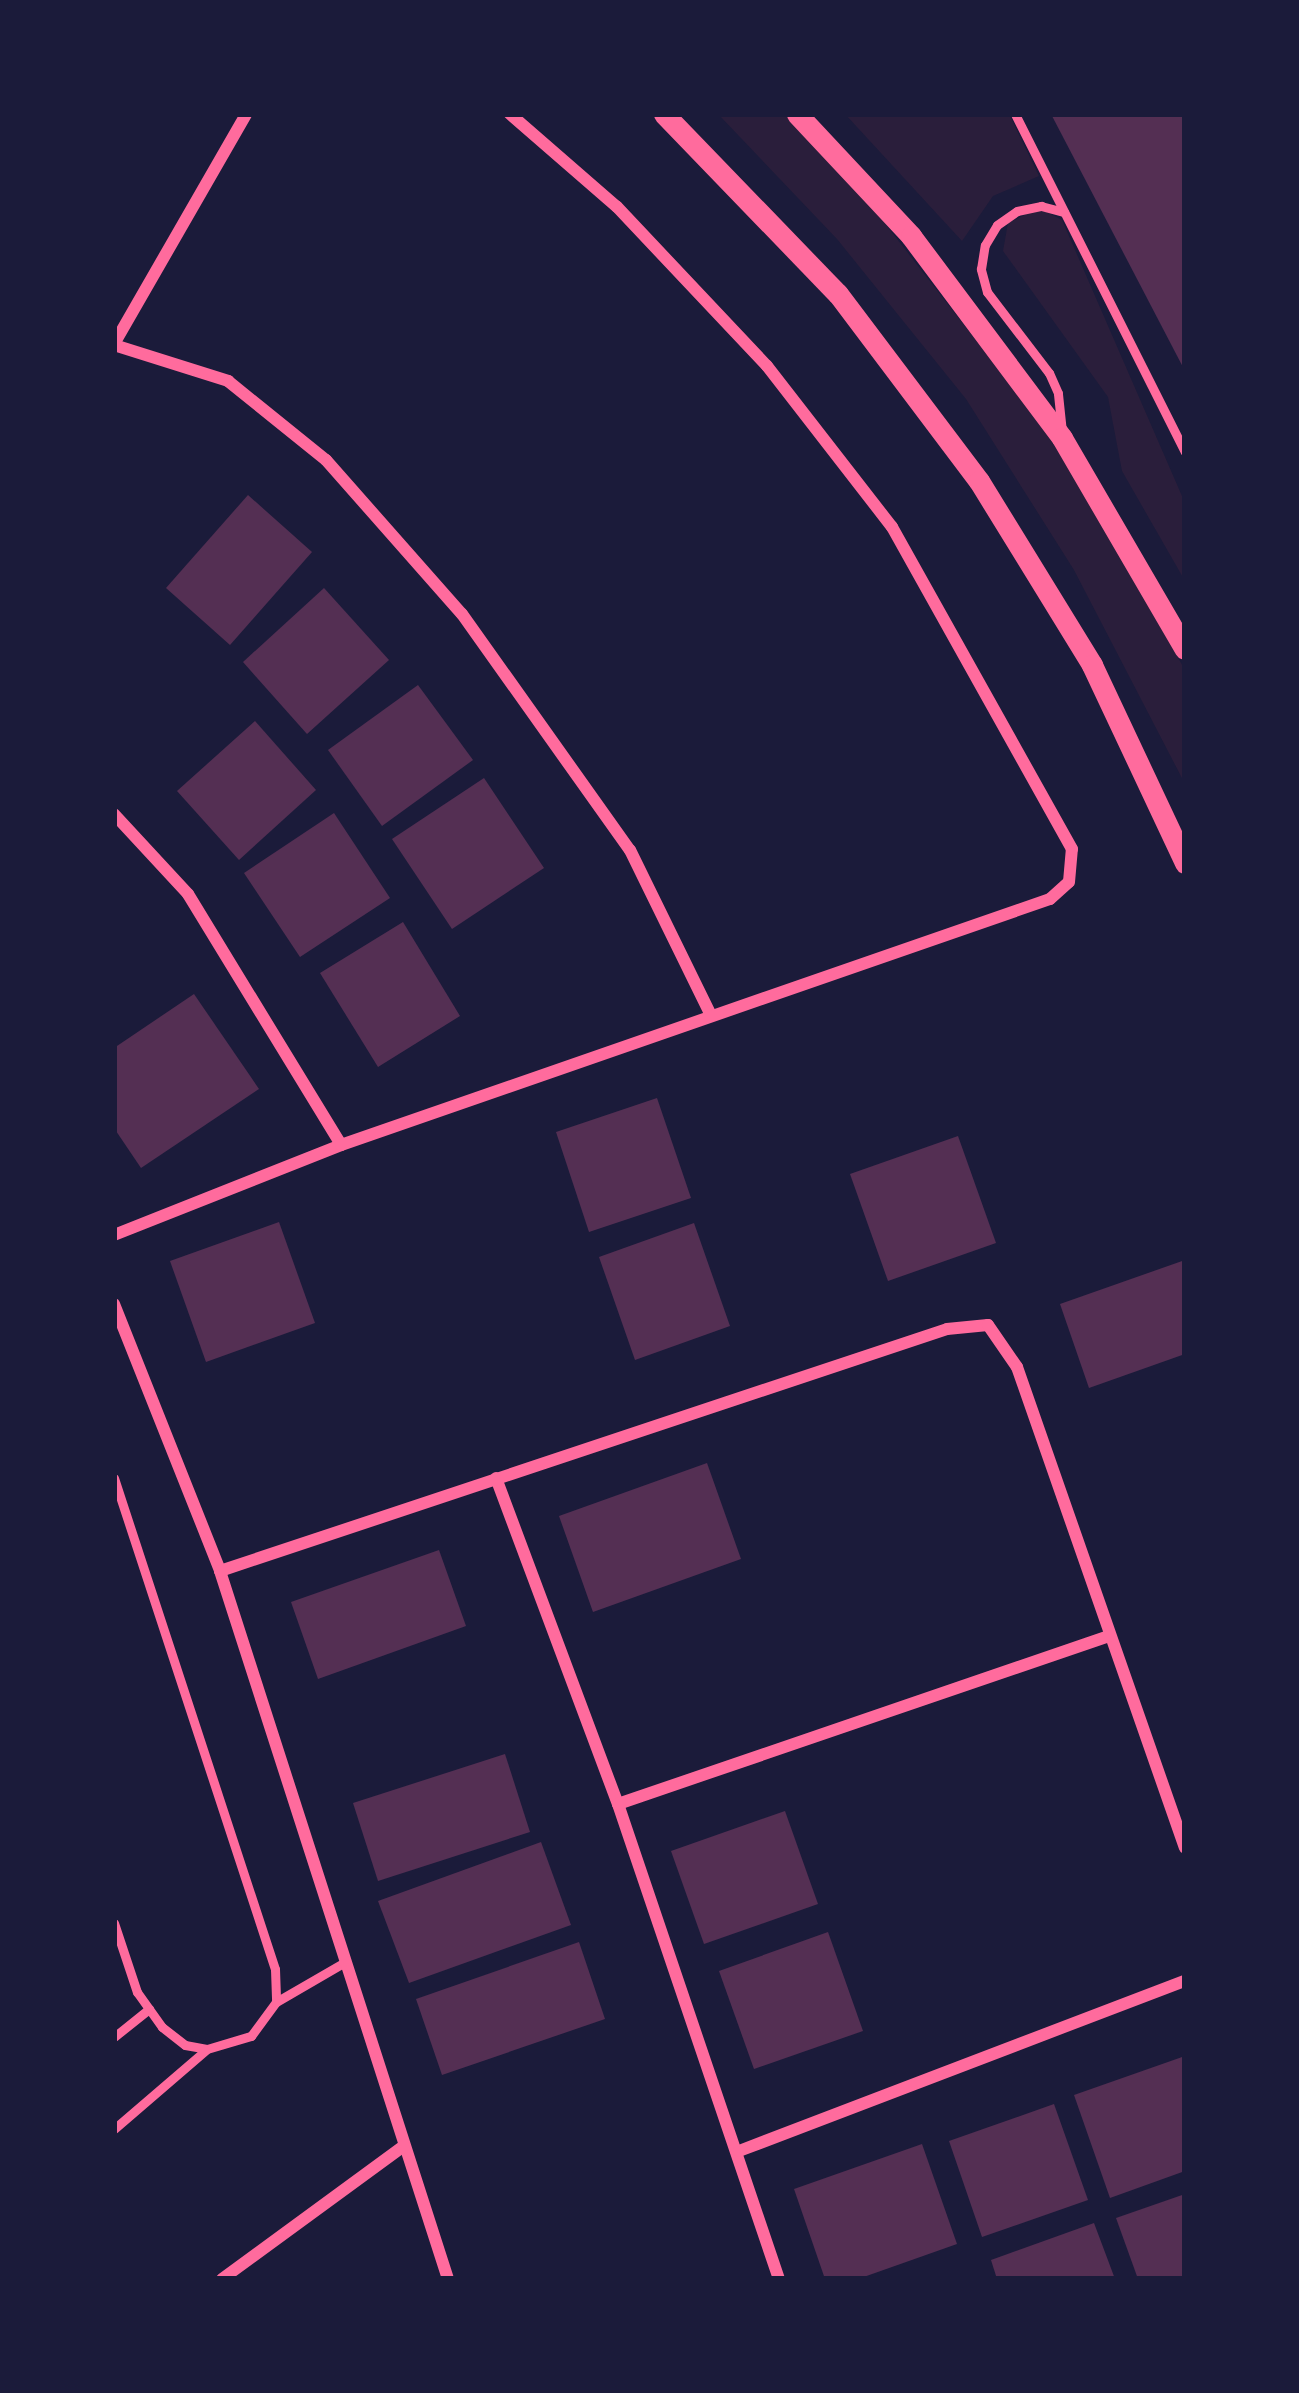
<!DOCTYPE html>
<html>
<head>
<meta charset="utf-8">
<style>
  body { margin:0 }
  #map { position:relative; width:1299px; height:2393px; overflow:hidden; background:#1b1b3a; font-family:Poppins,sans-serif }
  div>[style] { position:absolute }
  .green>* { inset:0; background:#2a1e3b }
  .building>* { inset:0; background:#542f53 }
  .service>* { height:9px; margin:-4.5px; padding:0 4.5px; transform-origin:4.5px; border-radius:4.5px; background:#ff6b9d }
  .minor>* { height:12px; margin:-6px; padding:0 6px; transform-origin:6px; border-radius:6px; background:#ff6b9d }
  .tertiary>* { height:21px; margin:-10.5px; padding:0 10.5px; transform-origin:10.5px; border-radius:10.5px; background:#ff6b9d }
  span { translate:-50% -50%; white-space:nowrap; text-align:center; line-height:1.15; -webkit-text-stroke:12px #1b1b3a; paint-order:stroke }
  .frame { position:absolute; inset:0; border:117px solid #1b1b3a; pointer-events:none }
</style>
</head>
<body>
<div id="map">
  <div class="green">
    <i style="clip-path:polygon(718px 114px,784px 114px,883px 221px,1028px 407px,1073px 473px,1185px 670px,1185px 784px,1074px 570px,966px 399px,837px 239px)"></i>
    <i style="clip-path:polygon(845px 114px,1009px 114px,1039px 176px,993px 196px,962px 241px)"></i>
    <i style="clip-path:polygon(1039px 208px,1062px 220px,1185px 503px,1185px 581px,1122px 471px,1108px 397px,1003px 251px,1008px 223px)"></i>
  </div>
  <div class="building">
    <i style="clip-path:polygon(1051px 114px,1185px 114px,1185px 371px)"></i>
    <i style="clip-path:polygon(248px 495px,312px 552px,230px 645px,166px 588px)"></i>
    <i style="clip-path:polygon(324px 588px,389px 660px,307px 734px,243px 662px)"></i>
    <i style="clip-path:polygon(418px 685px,473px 760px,382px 826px,328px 750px)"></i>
    <i style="clip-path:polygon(255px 721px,316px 790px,239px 860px,177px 791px)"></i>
    <i style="clip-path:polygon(484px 778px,544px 868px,452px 929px,392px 839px)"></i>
    <i style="clip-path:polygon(334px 813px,390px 898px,300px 957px,244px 873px)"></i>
    <i style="clip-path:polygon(403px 922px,460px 1016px,378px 1067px,320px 973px)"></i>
    <i style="clip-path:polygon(194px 994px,259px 1089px,141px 1168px,114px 1128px,114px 1048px)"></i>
    <i style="clip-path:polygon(657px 1098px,691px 1198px,589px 1232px,556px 1132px)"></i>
    <i style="clip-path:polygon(958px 1136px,996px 1243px,888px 1281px,850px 1174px)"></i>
    <i style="clip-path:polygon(279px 1222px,315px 1323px,206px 1362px,170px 1261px)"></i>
    <i style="clip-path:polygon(694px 1223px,730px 1326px,635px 1360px,599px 1257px)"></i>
    <i style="clip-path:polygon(1185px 1260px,1185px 1354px,1089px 1388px,1060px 1304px)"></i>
    <i style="clip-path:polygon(707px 1463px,741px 1559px,593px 1612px,559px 1516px)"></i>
    <i style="clip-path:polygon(439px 1550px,466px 1626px,318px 1679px,291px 1602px)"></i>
    <i style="clip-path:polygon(505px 1754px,530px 1832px,378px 1881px,353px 1803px)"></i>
    <i style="clip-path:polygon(785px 1811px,818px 1904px,704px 1944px,671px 1851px)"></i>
    <i style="clip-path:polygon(541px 1842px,571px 1925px,409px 1983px,378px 1901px)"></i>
    <i style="clip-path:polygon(828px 1932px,863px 2031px,754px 2069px,719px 1971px)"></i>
    <i style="clip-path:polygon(579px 1942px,605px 2019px,442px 2075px,416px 1999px)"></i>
    <i style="clip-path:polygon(1185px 2056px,1185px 2171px,1110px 2198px,1074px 2095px)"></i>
    <i style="clip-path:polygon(1054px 2104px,1088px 2200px,982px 2237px,949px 2141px)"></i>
    <i style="clip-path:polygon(922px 2144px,957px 2244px,858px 2279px,825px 2279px,794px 2189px)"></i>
    <i style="clip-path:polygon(1185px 2194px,1185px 2279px,1138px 2279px,1116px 2218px)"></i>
    <i style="clip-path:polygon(1094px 2223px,1115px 2279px,997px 2279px,991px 2260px)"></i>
  </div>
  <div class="service">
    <i style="left:1015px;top:114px;width:378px;rotate:63.3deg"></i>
    <i style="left:1062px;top:432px;width:39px;rotate:-96deg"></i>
    <i style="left:1058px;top:393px;width:22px;rotate:-114deg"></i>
    <i style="left:1049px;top:373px;width:102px;rotate:-127.4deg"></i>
    <i style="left:987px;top:292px;width:24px;rotate:-105deg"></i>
    <i style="left:981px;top:269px;width:24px;rotate:-81deg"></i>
    <i style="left:985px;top:245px;width:23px;rotate:-59deg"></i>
    <i style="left:997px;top:225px;width:24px;rotate:-35deg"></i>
    <i style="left:1017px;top:211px;width:25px;rotate:-12deg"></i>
    <i style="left:1041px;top:206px;width:24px;rotate:15deg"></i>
    <i style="left:114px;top:1478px;width:517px;rotate:71.85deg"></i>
    <i style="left:275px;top:1969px;width:33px;rotate:88deg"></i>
    <i style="left:114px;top:1923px;width:73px;rotate:71.6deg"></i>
    <i style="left:137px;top:1992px;width:43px;rotate:54.5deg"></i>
    <i style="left:162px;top:2027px;width:29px;rotate:38deg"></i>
    <i style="left:185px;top:2045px;width:22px;rotate:10deg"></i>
    <i style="left:207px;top:2049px;width:46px;rotate:-16.5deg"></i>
    <i style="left:251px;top:2036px;width:42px;rotate:-53.7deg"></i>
    <i style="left:276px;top:2002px;width:80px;rotate:-30.1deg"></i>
    <i style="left:114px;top:2037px;width:45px;rotate:-38.7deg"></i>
    <i style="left:114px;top:2129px;width:121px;rotate:-40.7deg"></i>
  </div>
  <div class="minor">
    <i style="left:114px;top:344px;width:265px;rotate:-60.1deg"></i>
    <i style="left:114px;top:345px;width:120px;rotate:17.5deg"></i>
    <i style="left:228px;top:381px;width:126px;rotate:38.9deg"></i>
    <i style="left:326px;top:460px;width:205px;rotate:48.6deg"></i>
    <i style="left:462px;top:614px;width:290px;rotate:54.6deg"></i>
    <i style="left:630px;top:850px;width:184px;rotate:63.9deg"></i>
    <i style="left:114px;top:814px;width:109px;rotate:47.2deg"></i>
    <i style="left:188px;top:894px;width:294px;rotate:58.6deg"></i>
    <i style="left:114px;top:1235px;width:244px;rotate:-21.6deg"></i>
    <i style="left:341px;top:1145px;width:750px;rotate:-19.14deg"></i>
    <i style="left:1050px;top:899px;width:25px;rotate:-42deg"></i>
    <i style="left:1069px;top:882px;width:33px;rotate:-85deg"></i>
    <i style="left:1072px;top:849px;width:369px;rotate:-119.2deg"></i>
    <i style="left:892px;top:527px;width:204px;rotate:-127.8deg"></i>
    <i style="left:767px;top:366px;width:219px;rotate:-133.3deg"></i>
    <i style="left:617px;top:207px;width:142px;rotate:-139deg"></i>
    <i style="left:114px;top:1304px;width:287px;rotate:68.3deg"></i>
    <i style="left:220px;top:1571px;width:744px;rotate:72.15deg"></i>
    <i style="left:496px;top:1478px;width:348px;rotate:69.5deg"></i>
    <i style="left:618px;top:1804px;width:502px;rotate:71.28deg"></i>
    <i style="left:220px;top:1571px;width:766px;rotate:-18.41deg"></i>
    <i style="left:947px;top:1329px;width:41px;rotate:-5.6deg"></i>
    <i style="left:988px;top:1325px;width:51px;rotate:55.4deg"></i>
    <i style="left:1017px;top:1367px;width:509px;rotate:70.75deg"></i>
    <i style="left:618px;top:1804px;width:519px;rotate:-18.89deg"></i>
    <i style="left:739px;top:2151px;width:477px;rotate:-20.9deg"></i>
    <i style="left:222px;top:2279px;width:225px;rotate:-36.2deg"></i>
  </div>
  <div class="tertiary">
    <i style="left:664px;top:114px;width:250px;rotate:46deg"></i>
    <i style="left:838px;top:294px;width:234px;rotate:53deg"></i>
    <i style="left:979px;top:481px;width:216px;rotate:58.4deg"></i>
    <i style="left:1092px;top:665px;width:219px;rotate:64.8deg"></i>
    <i style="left:797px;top:114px;width:167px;rotate:46.9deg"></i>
    <i style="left:911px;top:236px;width:252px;rotate:53.2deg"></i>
    <i style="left:1062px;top:438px;width:244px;rotate:59.8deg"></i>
  </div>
  <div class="frame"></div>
</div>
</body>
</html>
